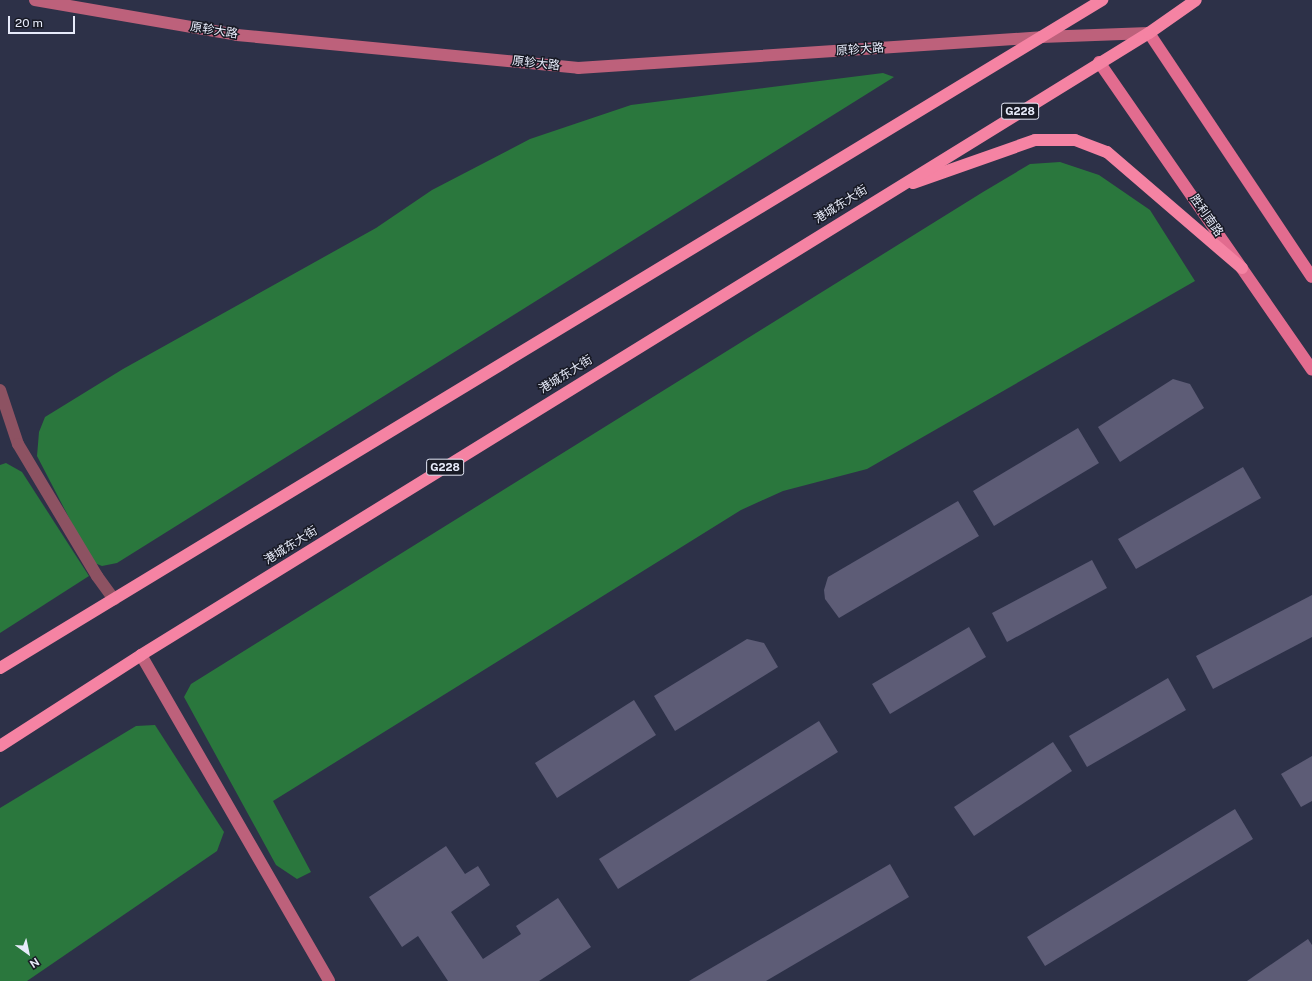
<!DOCTYPE html>
<html>
<head>
<meta charset="utf-8">
<style>
  body { margin:0 }
  #map { position:relative; width:1312px; height:981px; overflow:hidden; background:#2d3148; font-family:"Public Sans","Noto Sans SC",sans-serif }
  div>[style] { position:absolute }
  .forest>* { inset:0; background:#2a773d }
  .building>* { inset:0; background:#5d5c76 }
  .street>* { height:12px; margin:-6px; padding:0 6px; transform-origin:6px; border-radius:6px; background:#8d5262 }
  .secondary>* { height:12px; margin:-6px; padding:0 6px; transform-origin:6px; border-radius:6px; background:#bd617b }
  .primary>* { height:12px; margin:-6px; padding:0 6px; transform-origin:6px; border-radius:6px; background:#e26c8f }
  .highway>* { height:12px; margin:-6px; padding:0 6px; transform-origin:6px; border-radius:6px; background:#f583a3 }
  span { translate:-50% -50%; white-space:nowrap; text-align:center; line-height:1.15; -webkit-text-stroke:3px #181a25; paint-order:stroke }
  .shield-label span { padding:1px 3px; background:#181a25; border:1px solid; border-radius:3px; -webkit-text-stroke-width:0 }
  .shield-label { font-size:11px; color:#e7ebfa; font-weight:700 }
  .street-label { font-size:12px; color:#e7ebfa }
  .north { position:absolute; left:8px; top:933px; width:40px; height:40px; -webkit-text-stroke:3px #181a25; paint-order:stroke; rotate:147deg; font-size:11px; font-weight:700; line-height:16px; text-align:center; color:#e7ebfa }
  .north::after { content:''; display:block; margin:auto; width:14px; height:18px; background:#e7ebfa; clip-path:polygon(50% 0,100% 100%,50% 72%,0 100%) }
  .scale { position:absolute; left:8px; top:16px; width:67px; height:18px; box-sizing:border-box; border:2px solid #e7ebfa; border-top:0; padding-left:5px; font-size:12px; line-height:14px; white-space:nowrap; color:#e7ebfa; -webkit-text-stroke:3px #181a25; paint-order:stroke }
</style>
</head>
<body>
<div id="map">
  <div class="forest">
    <i style="clip-path:polygon(883px 73px,894px 77px,117px 563px,102px 566px,92px 562px,37px 456px,39px 432px,45px 417px,123px 369px,376px 228px,432px 190px,530px 139px,631px 105px)"></i>
    <i style="clip-path:polygon(1060px 162px,1099px 175px,1150px 210px,1195px 281px,867px 469px,783px 491px,741px 510px,273px 801px,311px 872px,297px 879px,276px 865px,184px 697px,191px 684px,983px 192px,1030px 164px)"></i>
    <i style="clip-path:polygon(6px 463px,22px 472px,89px 576px,0 633px,0 465px)"></i>
    <i style="clip-path:polygon(155px 725px,224px 832px,217px 851px,27px 981px,0 981px,0 808px,136px 726px)"></i>
  </div>
  <div class="building">
    <i style="clip-path:polygon(1173px 379px,1190px 384px,1204px 408px,1120px 462px,1098px 427px)"></i>
    <i style="clip-path:polygon(1078px 428px,1099px 463px,994px 526px,973px 491px)"></i>
    <i style="clip-path:polygon(1243px 467px,1261px 498px,1136px 569px,1118px 539px)"></i>
    <i style="clip-path:polygon(958px 501px,979px 536px,839px 618px,825px 599px,824px 590px,828px 577px)"></i>
    <i style="clip-path:polygon(1092px 560px,1107px 588px,1007px 642px,992px 613px)"></i>
    <i style="clip-path:polygon(1312px 595px,1312px 637px,1213px 689px,1196px 656px)"></i>
    <i style="clip-path:polygon(969px 627px,986px 657px,890px 714px,872px 684px)"></i>
    <i style="clip-path:polygon(747px 639px,764px 643px,778px 667px,675px 731px,654px 696px)"></i>
    <i style="clip-path:polygon(1168px 678px,1186px 710px,1087px 767px,1069px 736px)"></i>
    <i style="clip-path:polygon(634px 700px,656px 735px,557px 798px,535px 763px)"></i>
    <i style="clip-path:polygon(819px 721px,838px 752px,618px 889px,599px 859px)"></i>
    <i style="clip-path:polygon(1053px 742px,1072px 771px,974px 836px,954px 807px)"></i>
    <i style="clip-path:polygon(1312px 756px,1312px 801px,1301px 807px,1281px 774px)"></i>
    <i style="clip-path:polygon(1235px 809px,1253px 839px,1045px 966px,1027px 937px)"></i>
    <i style="clip-path:polygon(446px 846px,465px 874px,478px 866px,490px 885px,451px 912px,483px 959px,521px 934px,516px 926px,558px 898px,591px 947px,539px 981px,448px 981px,418px 936px,402px 947px,369px 897px)"></i>
    <i style="clip-path:polygon(890px 864px,909px 897px,766px 981px,689px 981px)"></i>
    <i style="clip-path:polygon(1308px 939px,1312px 945px,1312px 981px,1247px 981px)"></i>
  </div>
  <div class="street">
    <i style="left:0;top:390px;width:57px;rotate:71.6deg"></i>
    <i style="left:18px;top:444px;width:154px;rotate:59.1deg"></i>
    <i style="left:97px;top:576px;width:29px;rotate:54deg"></i>
  </div>
  <div class="secondary">
    <i style="left:35px;top:0;width:205px;rotate:9.8deg"></i>
    <i style="left:237px;top:35px;width:343px;rotate:5.5deg"></i>
    <i style="left:578px;top:68px;width:464px;rotate:-3.8deg"></i>
    <i style="left:1041px;top:37px;width:108px;rotate:-2.1deg"></i>
    <i style="left:141px;top:655px;width:376px;rotate:60deg"></i>
  </div>
  <div class="primary">
    <i style="left:1149px;top:33px;width:293px;rotate:56.3deg"></i>
    <i style="left:1099px;top:62px;width:374px;rotate:55.3deg"></i>
  </div>
  <div class="highway">
    <i style="left:913px;top:183px;width:129px;rotate:-19.4deg"></i>
    <i style="left:1035px;top:140px;width:40px"></i>
    <i style="left:1075px;top:140px;width:34px;rotate:21deg"></i>
    <i style="left:1107px;top:152px;width:178px;rotate:40.7deg"></i>
    <i style="left:0;top:668px;width:1289px;rotate:-31.22deg"></i>
    <i style="left:0;top:746px;width:168px;rotate:-32.8deg"></i>
    <i style="left:141px;top:655px;width:1184px;rotate:-31.68deg"></i>
    <i style="left:1149px;top:33px;width:57px;rotate:-35.1deg"></i>
  </div>
  <div class="shield-label">
    <span style="left:1020px;top:111px">G228</span>
    <span style="left:445px;top:467px">G228</span>
  </div>
  <div class="street-label">
    <span style="left:214px;top:31px;rotate:9deg">原轸大路</span>
    <span style="left:860px;top:50px;rotate:-4deg">原轸大路</span>
    <span style="left:536px;top:64px;rotate:6deg">原轸大路</span>
    <span style="left:841px;top:205px;rotate:-32deg">港城东大街</span>
    <span style="left:1206px;top:216px;rotate:55deg">胜利南路</span>
    <span style="left:566px;top:375px;rotate:-32deg">港城东大街</span>
    <span style="left:291px;top:546px;rotate:-32deg">港城东大街</span>
  </div>
  <div class="north">N</div>
  <div class="scale">20 m</div>
</div>
</body>
</html>
